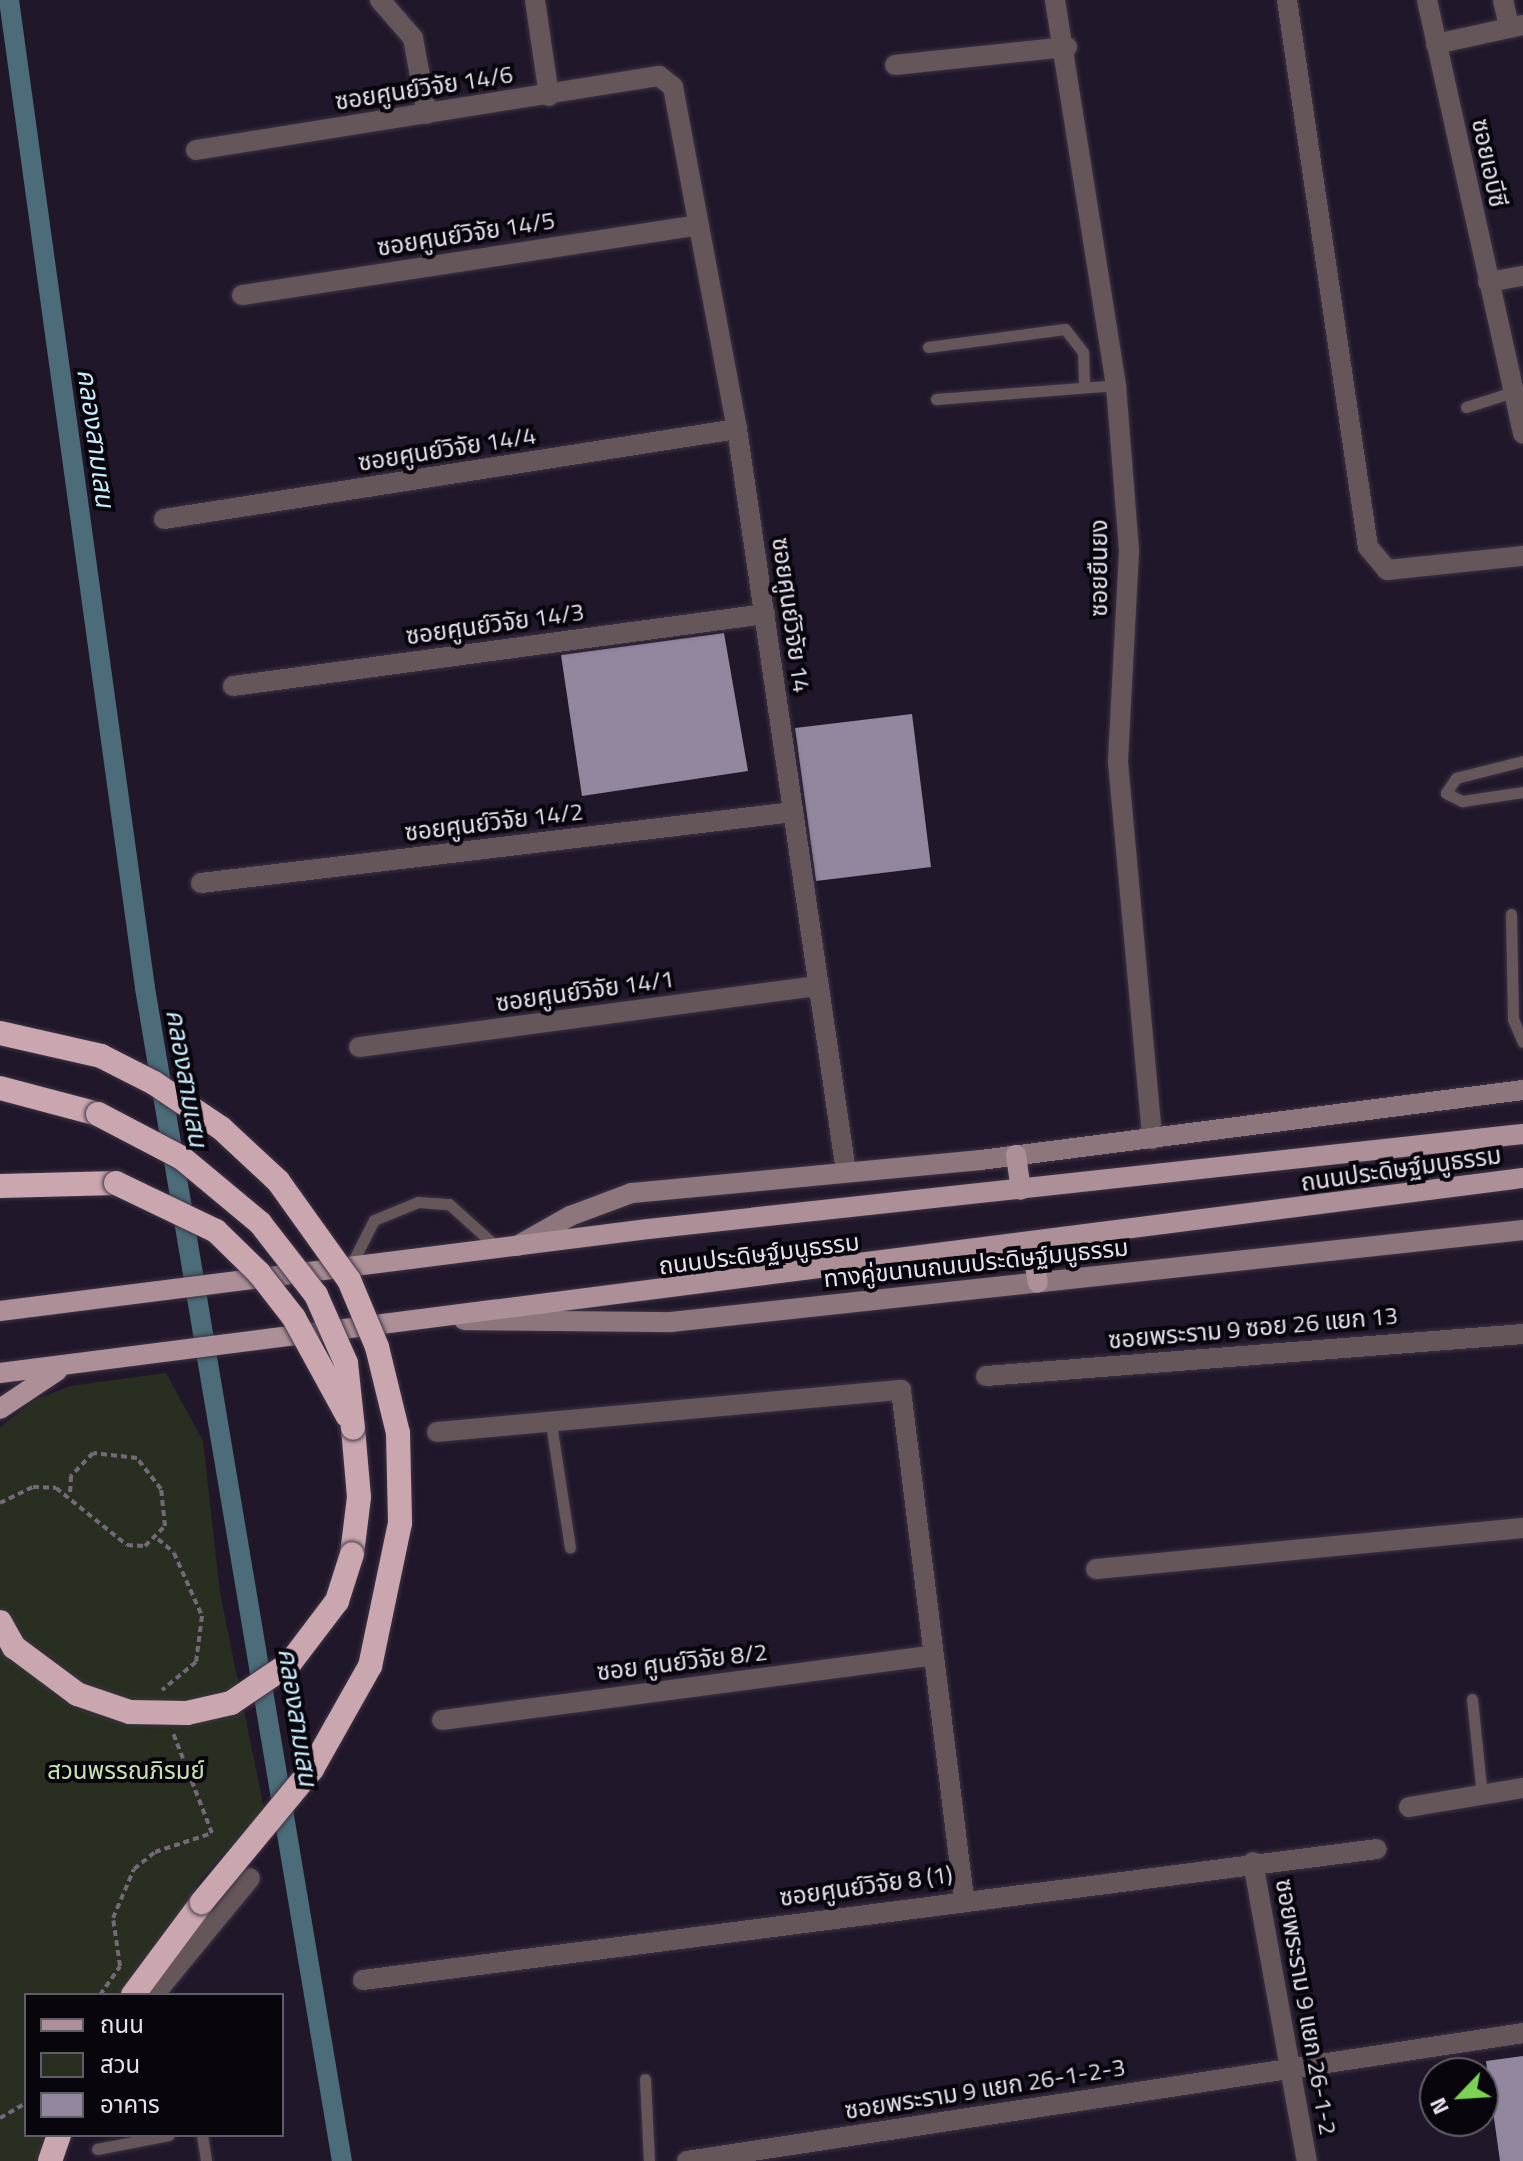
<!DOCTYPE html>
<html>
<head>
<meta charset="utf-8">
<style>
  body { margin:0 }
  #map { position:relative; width:1523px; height:2161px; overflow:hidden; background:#21172a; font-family:"Titillium Web","Noto Sans Thai",sans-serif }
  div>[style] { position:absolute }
  .green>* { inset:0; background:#282f21 }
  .canal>* { height:20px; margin:-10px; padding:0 10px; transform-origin:10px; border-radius:10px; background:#4b6c78 }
  .building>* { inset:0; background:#9387a0 }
  .path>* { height:4px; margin-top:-2px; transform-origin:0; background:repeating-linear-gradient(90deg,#726a7a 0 6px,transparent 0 10px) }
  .roads { filter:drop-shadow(0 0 2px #3d3345) drop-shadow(0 0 2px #3d3345) }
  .lane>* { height:11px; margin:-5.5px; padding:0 5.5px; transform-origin:5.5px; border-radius:5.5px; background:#645659 }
  .street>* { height:20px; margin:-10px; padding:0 10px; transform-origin:10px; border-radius:10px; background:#645659 }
  .secondary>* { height:20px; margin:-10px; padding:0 10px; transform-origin:10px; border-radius:10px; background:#8d777c }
  .primary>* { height:20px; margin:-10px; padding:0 10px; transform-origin:10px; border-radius:10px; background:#ad9097 }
  .highway>* { height:24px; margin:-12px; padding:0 12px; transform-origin:12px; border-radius:12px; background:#caa7af }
  .bridges { filter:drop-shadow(0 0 2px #3d3345) drop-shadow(0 0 2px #3d3345) }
  .highway-bridge>* { height:24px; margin:-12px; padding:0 12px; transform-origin:12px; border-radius:12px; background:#caa7af }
  span { translate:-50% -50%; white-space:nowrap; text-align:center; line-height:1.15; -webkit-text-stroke:8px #08050c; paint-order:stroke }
  .street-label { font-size:24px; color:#e7e1ee }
  .park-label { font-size:24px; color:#c8e3b1 }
  .water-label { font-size:26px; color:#c7ebfa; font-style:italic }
  .legend { position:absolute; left:24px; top:1993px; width:260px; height:144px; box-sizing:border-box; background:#08050c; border:2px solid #615d66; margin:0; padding:10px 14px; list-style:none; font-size:24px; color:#e7e1ee }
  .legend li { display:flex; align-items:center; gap:16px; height:40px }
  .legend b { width:40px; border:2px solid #615d66 }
  .north { position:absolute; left:1419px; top:2057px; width:80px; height:80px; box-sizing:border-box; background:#08050c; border:2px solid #615d66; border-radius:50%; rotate:245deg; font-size:22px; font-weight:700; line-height:32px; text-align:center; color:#e7e1ee }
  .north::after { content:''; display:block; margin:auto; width:28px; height:36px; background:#7dd153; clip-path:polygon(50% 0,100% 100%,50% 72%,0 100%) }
</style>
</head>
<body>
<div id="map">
  <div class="green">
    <i style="clip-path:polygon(166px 1373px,203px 1441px,220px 1593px,264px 1809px,202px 1878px,124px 1995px,26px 1995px,26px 2135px,54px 2135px,46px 2161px,0 2161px,0 1427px,35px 1400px,70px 1386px)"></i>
  </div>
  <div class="canal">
    <i style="left:9px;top:0;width:997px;rotate:82.16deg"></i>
    <i style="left:145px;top:988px;width:1189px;rotate:80.47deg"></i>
  </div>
  <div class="building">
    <i style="clip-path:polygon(724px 633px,748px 771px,582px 796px,561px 655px)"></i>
    <i style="clip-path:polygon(912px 714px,931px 867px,816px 881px,795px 728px)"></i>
    <i style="clip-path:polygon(1523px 2056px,1523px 2161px,1500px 2161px,1486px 2061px)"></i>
  </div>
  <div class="path">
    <i style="left:0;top:1503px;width:37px;rotate:-26deg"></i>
    <i style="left:33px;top:1487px;width:23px;rotate:2deg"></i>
    <i style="left:56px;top:1488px;width:91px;rotate:38.8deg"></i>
    <i style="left:127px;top:1545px;width:18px;rotate:3deg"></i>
    <i style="left:145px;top:1546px;width:28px;rotate:-45deg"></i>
    <i style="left:165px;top:1526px;width:37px;rotate:-96deg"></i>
    <i style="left:161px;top:1489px;width:39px;rotate:-128deg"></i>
    <i style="left:137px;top:1458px;width:44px;rotate:-173.5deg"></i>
    <i style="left:93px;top:1453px;width:32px;rotate:134deg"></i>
    <i style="left:71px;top:1476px;width:18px;rotate:93deg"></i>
    <i style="left:158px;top:1539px;width:21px;rotate:41deg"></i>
    <i style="left:174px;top:1553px;width:69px;rotate:66deg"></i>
    <i style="left:202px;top:1616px;width:46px;rotate:97.4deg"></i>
    <i style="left:196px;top:1662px;width:44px;rotate:140.5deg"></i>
    <i style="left:100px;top:1995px;width:35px;rotate:-55deg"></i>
    <i style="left:120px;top:1966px;width:49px;rotate:-98.3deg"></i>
    <i style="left:113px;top:1918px;width:53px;rotate:-66.8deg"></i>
    <i style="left:134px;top:1869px;width:27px;rotate:-39deg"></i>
    <i style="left:155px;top:1852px;width:60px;rotate:-18.4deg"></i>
    <i style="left:212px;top:1833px;width:107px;rotate:-111.3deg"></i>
    <i style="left:0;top:2118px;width:30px;rotate:-30deg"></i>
  </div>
  <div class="roads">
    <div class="lane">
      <i style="left:928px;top:347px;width:138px;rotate:-7.5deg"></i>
      <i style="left:1065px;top:329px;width:29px;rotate:52deg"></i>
      <i style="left:1083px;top:352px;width:35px;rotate:88deg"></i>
      <i style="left:936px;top:399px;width:181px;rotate:-4.4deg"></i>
      <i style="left:1466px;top:407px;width:49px;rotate:-17.7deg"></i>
      <i style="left:1523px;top:761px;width:69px;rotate:165.8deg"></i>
      <i style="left:1456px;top:778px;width:18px;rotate:124deg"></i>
      <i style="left:1446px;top:793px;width:18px;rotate:27deg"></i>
      <i style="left:1462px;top:801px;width:62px;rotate:-8.4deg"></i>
      <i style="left:1511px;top:914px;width:105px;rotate:88.9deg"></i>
      <i style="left:1513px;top:1019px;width:25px;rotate:67deg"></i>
      <i style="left:349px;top:1269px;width:55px;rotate:-63deg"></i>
      <i style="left:374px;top:1220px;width:48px;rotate:-22.2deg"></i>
      <i style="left:418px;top:1202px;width:31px;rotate:4deg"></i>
      <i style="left:449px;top:1204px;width:67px;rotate:42deg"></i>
      <i style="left:550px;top:1417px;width:132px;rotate:81.3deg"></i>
      <i style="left:1472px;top:1699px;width:97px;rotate:84.1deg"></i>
      <i style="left:645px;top:2079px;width:82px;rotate:87.2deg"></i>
      <i style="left:202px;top:2135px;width:26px;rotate:81deg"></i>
      <i style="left:97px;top:2149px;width:73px;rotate:-11deg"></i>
    </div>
    <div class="street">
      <i style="left:380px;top:0;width:50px;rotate:49deg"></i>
      <i style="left:413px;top:38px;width:77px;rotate:79.6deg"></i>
      <i style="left:535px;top:0;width:97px;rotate:81.7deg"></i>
      <i style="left:1055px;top:0;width:390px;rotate:81deg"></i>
      <i style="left:1116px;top:385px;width:167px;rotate:85.5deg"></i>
      <i style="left:1129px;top:551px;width:211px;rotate:93deg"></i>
      <i style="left:1118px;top:762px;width:379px;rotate:84.8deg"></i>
      <i style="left:1287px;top:0;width:553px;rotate:81.58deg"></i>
      <i style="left:1368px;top:547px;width:30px;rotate:50deg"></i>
      <i style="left:1387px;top:570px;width:137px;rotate:-5.9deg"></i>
      <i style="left:1427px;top:0;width:444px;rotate:77.5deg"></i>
      <i style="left:1503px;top:0;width:28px;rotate:77deg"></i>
      <i style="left:1436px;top:44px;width:89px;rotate:-12.3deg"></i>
      <i style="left:895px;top:65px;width:173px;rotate:-6deg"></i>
      <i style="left:196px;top:150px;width:469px;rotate:-9.1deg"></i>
      <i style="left:659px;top:76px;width:18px;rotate:38deg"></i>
      <i style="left:673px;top:87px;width:348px;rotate:79.4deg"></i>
      <i style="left:737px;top:429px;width:751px;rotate:81.65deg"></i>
      <i style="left:1488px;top:282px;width:36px;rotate:-10deg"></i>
      <i style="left:242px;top:295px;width:461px;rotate:-8.7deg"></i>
      <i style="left:164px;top:519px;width:580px;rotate:-8.93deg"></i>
      <i style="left:233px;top:686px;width:537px;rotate:-7.71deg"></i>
      <i style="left:201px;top:883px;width:596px;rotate:-6.84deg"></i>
      <i style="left:359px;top:1047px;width:464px;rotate:-7.6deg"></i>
      <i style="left:986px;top:1376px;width:539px;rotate:-4.47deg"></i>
      <i style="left:437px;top:1432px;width:466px;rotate:-5.2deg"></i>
      <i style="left:901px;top:1390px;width:513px;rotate:82.94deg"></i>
      <i style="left:1096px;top:1569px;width:429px;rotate:-5.5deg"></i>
      <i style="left:442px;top:1720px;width:491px;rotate:-7.5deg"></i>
      <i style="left:1409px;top:1807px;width:116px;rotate:-9.5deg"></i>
      <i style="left:1253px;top:1862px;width:304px;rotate:79.8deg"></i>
      <i style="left:363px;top:1980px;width:1022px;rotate:-7.36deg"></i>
      <i style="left:154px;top:1995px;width:151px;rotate:-50.6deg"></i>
      <i style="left:687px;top:2161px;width:846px;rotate:-8.7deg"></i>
    </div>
    <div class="secondary">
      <i style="left:517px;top:1246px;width:61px;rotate:-29.5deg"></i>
      <i style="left:570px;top:1216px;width:66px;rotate:-20.4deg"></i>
      <i style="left:632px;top:1193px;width:351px;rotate:-5.4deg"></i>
      <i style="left:981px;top:1160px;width:547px;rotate:-7.36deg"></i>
      <i style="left:464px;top:1320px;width:207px;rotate:0.6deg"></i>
      <i style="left:671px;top:1322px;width:857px;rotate:-6.16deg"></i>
    </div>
    <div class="primary">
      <i style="left:1016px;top:1155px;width:35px;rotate:82deg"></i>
      <i style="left:1032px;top:1246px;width:37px;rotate:81deg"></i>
      <i style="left:0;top:1311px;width:653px;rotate:-7.21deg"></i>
      <i style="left:648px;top:1229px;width:880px;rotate:-6.2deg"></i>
      <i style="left:0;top:1373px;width:1535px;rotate:-7.3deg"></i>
      <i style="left:0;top:1409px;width:69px;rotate:-33.7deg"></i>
    </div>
    <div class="highway">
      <i style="left:0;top:1088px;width:101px;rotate:14.9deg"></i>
      <i style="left:0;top:1186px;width:116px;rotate:-1.5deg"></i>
      <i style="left:352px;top:1554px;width:57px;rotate:-83deg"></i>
      <i style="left:359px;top:1497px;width:69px;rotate:-95deg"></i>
      <i style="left:133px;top:1995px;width:116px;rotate:-53.4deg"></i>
      <i style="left:50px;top:2161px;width:28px;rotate:-71deg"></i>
    </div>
  </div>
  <div class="bridges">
    <div class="highway-bridge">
      <i style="left:0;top:1033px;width:104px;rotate:12.8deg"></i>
      <i style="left:101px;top:1056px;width:59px;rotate:27deg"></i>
      <i style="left:154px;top:1083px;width:81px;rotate:33.9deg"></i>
      <i style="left:221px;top:1128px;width:78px;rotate:42.9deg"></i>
      <i style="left:278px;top:1181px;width:122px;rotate:54.4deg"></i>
      <i style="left:349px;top:1280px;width:73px;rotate:67.3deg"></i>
      <i style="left:377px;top:1347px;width:89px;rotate:76.3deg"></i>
      <i style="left:398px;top:1433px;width:90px;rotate:88.7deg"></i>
      <i style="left:400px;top:1523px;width:146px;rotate:101.8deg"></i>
      <i style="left:370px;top:1666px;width:118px;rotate:119.4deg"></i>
      <i style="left:312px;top:1769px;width:173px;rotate:129.6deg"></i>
      <i style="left:98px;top:1114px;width:95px;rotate:27.6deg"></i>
      <i style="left:182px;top:1158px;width:102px;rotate:39.8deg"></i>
      <i style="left:260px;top:1223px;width:91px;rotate:52.1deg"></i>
      <i style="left:316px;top:1295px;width:74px;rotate:66.2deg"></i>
      <i style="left:346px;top:1363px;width:65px;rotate:83.9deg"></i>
      <i style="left:116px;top:1183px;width:111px;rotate:25.6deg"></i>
      <i style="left:216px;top:1231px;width:60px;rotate:44.3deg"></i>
      <i style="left:259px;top:1273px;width:57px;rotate:52.1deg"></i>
      <i style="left:294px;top:1318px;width:111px;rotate:61.3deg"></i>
      <i style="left:0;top:1622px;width:29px;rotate:61deg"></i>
      <i style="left:14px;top:1647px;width:79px;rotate:36.7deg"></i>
      <i style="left:77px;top:1694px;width:56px;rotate:18.8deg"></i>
      <i style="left:130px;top:1712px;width:57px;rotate:1deg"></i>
      <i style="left:187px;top:1713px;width:45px;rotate:-12.8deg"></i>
      <i style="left:231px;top:1703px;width:71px;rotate:-34.1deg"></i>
      <i style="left:290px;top:1663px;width:78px;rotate:-52.8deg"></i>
      <i style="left:337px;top:1601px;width:49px;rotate:-72.3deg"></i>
    </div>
  </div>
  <div class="street-label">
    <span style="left:424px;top:88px;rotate:-9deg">ซอยศูนย์วิจัย 14/6</span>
    <span style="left:1489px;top:163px;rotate:78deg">ซอยเอบีซี</span>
    <span style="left:466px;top:234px;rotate:-9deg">ซอยศูนย์วิจัย 14/5</span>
    <span style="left:447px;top:449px;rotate:-9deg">ซอยศูนย์วิจัย 14/4</span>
    <span style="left:1099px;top:568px;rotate:-90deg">ซอยยืนยง</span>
    <span style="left:791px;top:615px;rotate:82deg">ซอยศูนย์วิจัย 14</span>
    <span style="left:495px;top:624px;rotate:-8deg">ซอยศูนย์วิจัย 14/3</span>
    <span style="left:494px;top:822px;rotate:-7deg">ซอยศูนย์วิจัย 14/2</span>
    <span style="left:585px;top:991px;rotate:-8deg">ซอยศูนย์วิจัย 14/1</span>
    <span style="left:1401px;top:1169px;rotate:-8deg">ถนนประดิษฐ์มนูธรรม</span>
    <span style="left:759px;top:1254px;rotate:-7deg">ถนนประดิษฐ์มนูธรรม</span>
    <span style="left:976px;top:1263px;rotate:-6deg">ทางคู่ขนานถนนประดิษฐ์มนูธรรม</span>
    <span style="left:1253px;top:1328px;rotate:-5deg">ซอยพระราม 9 ซอย 26 แยก 13</span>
    <span style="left:682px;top:1662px;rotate:-7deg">ซอย ศูนย์วิจัย 8/2</span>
    <span style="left:866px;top:1886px;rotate:-8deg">ซอยศูนย์วิจัย 8 (1)</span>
    <span style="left:1306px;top:2007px;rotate:80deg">ซอยพระราม 9 แยก 26-1-2</span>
    <span style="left:985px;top:2089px;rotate:-9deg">ซอยพระราม 9 แยก 26-1-2-3</span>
  </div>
  <div class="park-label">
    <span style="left:126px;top:1771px">สวนพรรณภิรมย์</span>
  </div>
  <div class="water-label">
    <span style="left:96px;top:438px;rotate:82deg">คลองสามเสน</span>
    <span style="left:187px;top:1078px;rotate:80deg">คลองสามเสน</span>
    <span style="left:298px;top:1717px;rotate:81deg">คลองสามเสน</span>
  </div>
  <ul class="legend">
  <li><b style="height:10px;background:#ad9097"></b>ถนน</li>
  <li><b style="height:22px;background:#282f21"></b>สวน</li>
  <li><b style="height:22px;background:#9387a0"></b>อาคาร</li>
  </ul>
  <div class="north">N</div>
</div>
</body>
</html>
